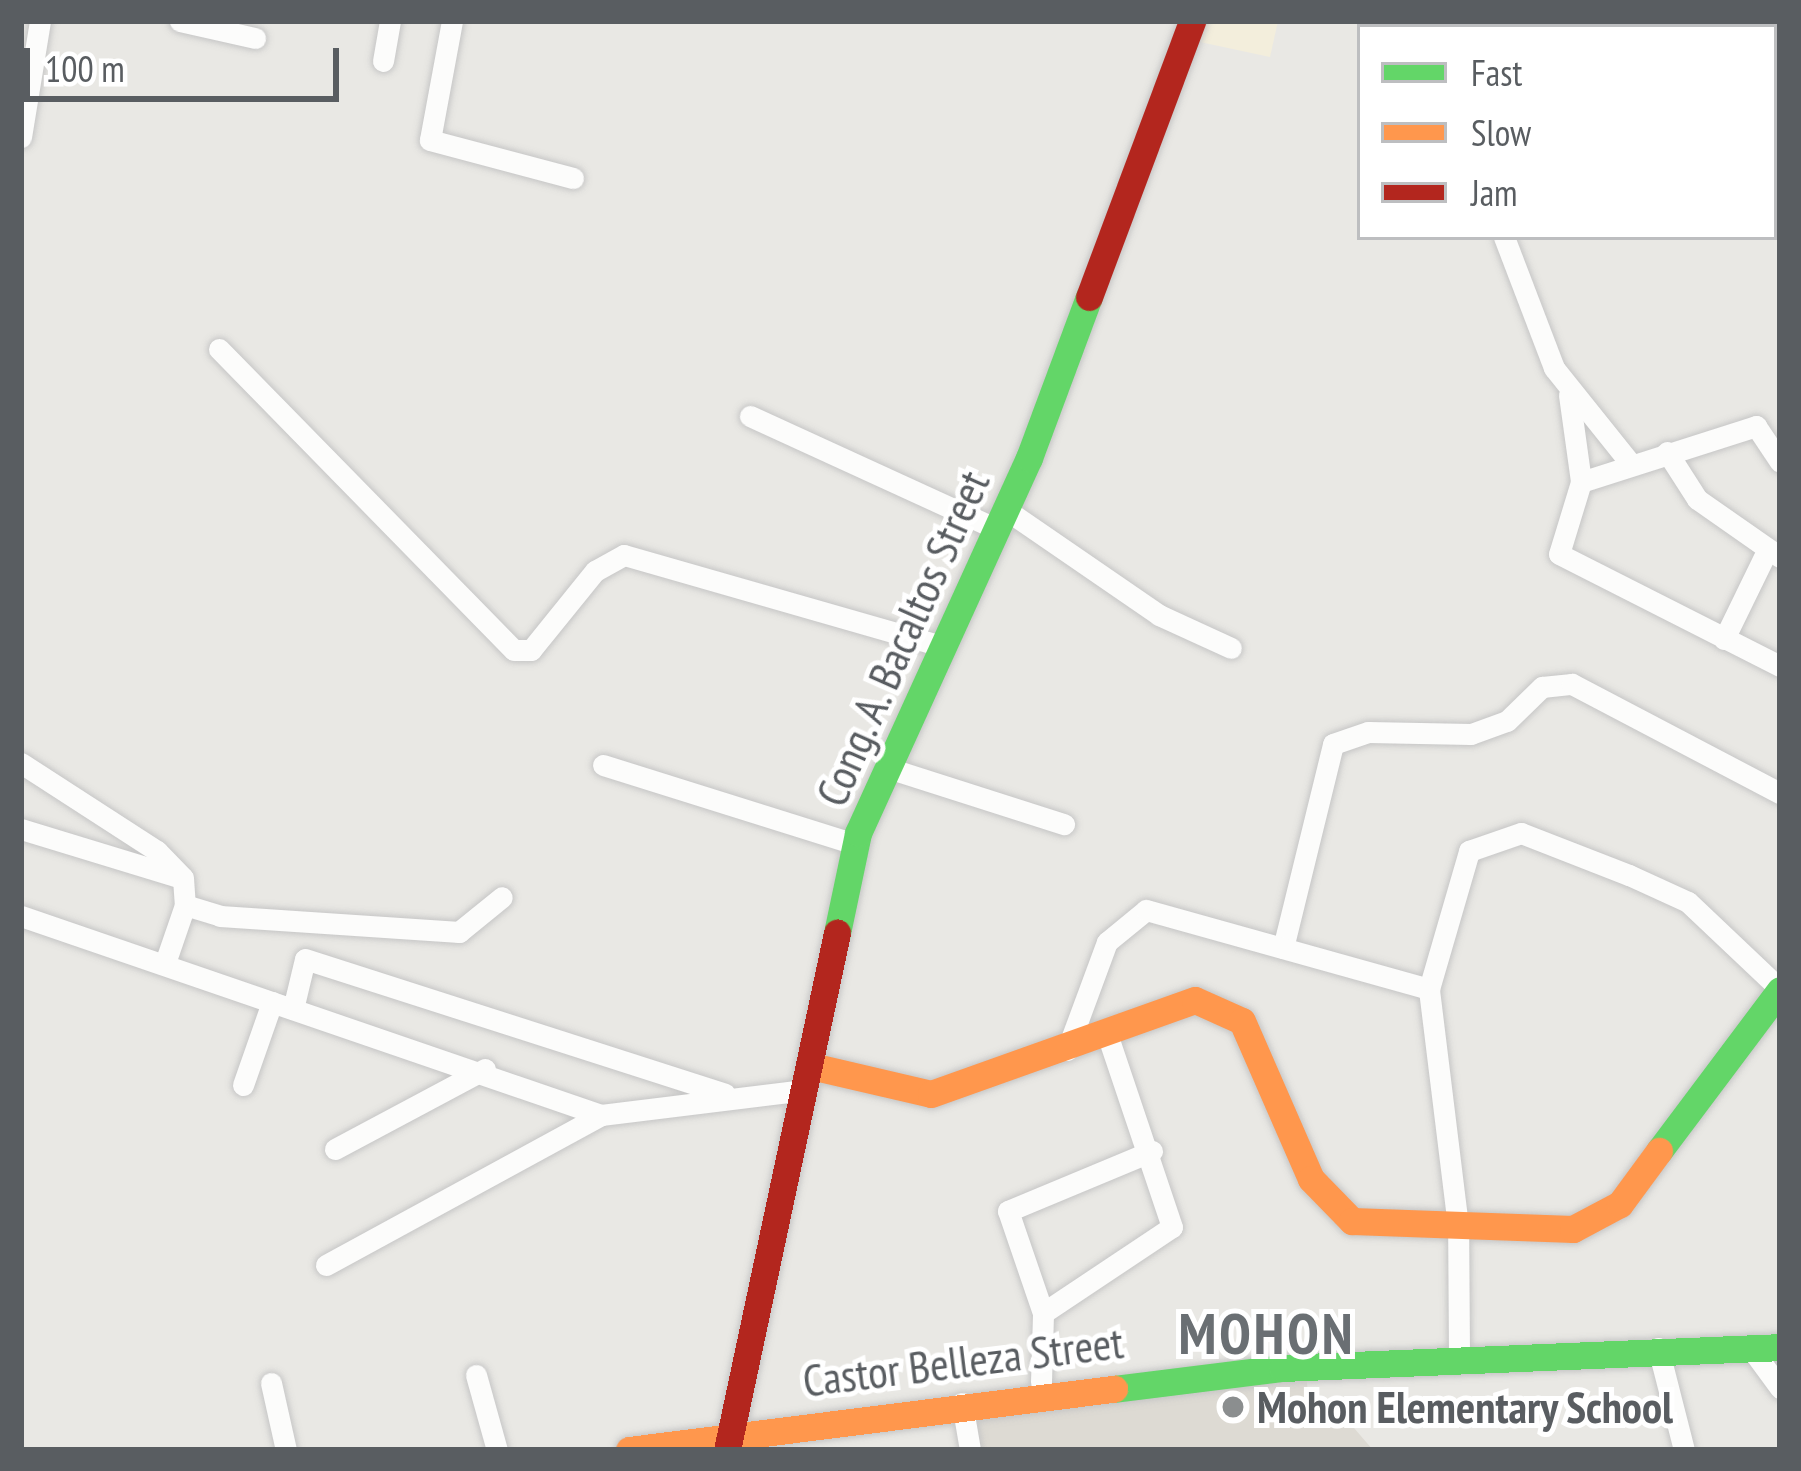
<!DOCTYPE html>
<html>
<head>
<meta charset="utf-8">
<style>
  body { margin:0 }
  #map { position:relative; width:1801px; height:1471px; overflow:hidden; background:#e9e8e4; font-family:"PT Sans Narrow",sans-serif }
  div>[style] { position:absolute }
  .commercial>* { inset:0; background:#f3eedc }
  .education>* { inset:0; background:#dddad3 }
  .roads { filter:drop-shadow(0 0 3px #c6c6c6) drop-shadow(0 0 3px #c6c6c6) }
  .street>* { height:21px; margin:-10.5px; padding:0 10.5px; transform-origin:10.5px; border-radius:10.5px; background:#fcfcfb }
  .fast>* { height:27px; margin:-13.5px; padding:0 13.5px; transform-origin:13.5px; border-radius:13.5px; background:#63d668 }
  .slow>* { height:27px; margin:-13.5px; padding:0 13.5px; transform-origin:13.5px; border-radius:13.5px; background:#ff974d }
  .jam>* { height:27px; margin:-13.5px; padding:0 13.5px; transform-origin:13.5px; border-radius:13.5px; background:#b3261e }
  .dots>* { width:33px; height:33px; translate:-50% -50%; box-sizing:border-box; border:6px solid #fff; border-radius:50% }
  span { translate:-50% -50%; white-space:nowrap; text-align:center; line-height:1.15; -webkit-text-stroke:10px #fff; paint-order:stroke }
  .street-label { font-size:45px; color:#595d61 }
  .poi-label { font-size:45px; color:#595d61; font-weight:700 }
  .left { translate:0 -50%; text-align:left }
  .district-label { font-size:57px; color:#6a6f73; font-weight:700; letter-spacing:3px }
  .frame { position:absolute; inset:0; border:24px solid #595d61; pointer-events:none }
  .legend { position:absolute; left:1357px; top:24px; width:420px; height:216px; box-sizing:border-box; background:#fff; border:3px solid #bdbec0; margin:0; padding:15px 21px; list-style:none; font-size:36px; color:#595d61 }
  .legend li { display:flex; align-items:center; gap:24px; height:60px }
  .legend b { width:60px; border:3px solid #bdbec0 }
  .scale { position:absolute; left:24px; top:48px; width:315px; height:54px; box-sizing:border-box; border:6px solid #595d61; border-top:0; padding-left:15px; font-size:36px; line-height:42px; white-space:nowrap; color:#595d61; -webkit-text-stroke:9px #fff; paint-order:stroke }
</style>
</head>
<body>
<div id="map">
  <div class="commercial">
    <i style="clip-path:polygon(1205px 21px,1278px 21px,1270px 57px,1200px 42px)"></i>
  </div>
  <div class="education">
    <i style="clip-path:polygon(1306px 1374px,1311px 1420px,1348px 1421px,1373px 1450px,981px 1450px,975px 1411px)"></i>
  </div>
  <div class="roads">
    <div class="street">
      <i style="left:180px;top:21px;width:77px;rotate:12.8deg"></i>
      <i style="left:452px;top:21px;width:121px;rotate:100.5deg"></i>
      <i style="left:430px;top:140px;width:148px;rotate:14.9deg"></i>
      <i style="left:383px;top:61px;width:41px;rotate:-80.1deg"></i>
      <i style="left:21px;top:137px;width:118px;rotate:-80.7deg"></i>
      <i style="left:1504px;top:237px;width:140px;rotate:69.1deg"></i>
      <i style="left:1554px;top:368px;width:123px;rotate:51.3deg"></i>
      <i style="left:219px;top:349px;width:421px;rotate:45.6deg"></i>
      <i style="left:514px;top:650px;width:17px"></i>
      <i style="left:531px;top:650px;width:102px;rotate:-51deg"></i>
      <i style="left:595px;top:571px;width:33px;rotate:-29deg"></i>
      <i style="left:624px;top:555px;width:327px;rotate:16deg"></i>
      <i style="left:1569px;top:395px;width:88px;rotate:82.1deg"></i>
      <i style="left:1581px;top:482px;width:75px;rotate:107deg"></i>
      <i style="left:1559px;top:554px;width:248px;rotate:26.9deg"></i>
      <i style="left:750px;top:416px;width:269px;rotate:24.6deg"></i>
      <i style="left:1667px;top:452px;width:56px;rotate:57.4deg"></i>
      <i style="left:1697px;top:499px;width:101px;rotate:34.9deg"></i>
      <i style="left:1581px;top:482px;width:184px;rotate:-17.7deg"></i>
      <i style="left:1756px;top:426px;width:43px;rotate:56.3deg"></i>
      <i style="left:1005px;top:509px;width:187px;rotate:34.5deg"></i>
      <i style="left:1159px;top:615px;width:79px;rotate:24.6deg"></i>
      <i style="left:1724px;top:639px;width:96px;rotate:-64deg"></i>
      <i style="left:21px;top:763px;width:162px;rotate:32.9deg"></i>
      <i style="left:157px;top:851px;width:37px;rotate:46deg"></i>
      <i style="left:183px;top:878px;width:27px;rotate:86deg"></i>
      <i style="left:185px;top:905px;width:37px;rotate:17deg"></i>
      <i style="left:220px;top:916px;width:240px;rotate:3.8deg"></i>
      <i style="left:459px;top:932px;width:55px;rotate:-39.1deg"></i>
      <i style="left:603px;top:765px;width:264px;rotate:17.4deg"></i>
      <i style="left:885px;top:767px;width:188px;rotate:17.7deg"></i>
      <i style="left:21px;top:829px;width:167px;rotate:17deg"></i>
      <i style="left:21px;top:916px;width:613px;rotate:18.94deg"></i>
      <i style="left:601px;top:1115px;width:207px;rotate:-7deg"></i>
      <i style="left:1283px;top:948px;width:210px;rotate:-76.2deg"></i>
      <i style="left:1333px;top:744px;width:37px;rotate:-19deg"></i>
      <i style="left:1368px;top:732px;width:103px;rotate:1.1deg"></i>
      <i style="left:1471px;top:734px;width:38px;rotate:-20deg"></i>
      <i style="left:1507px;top:721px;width:49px;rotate:-44.2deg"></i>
      <i style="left:1542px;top:687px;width:30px;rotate:-6deg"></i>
      <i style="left:1572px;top:684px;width:235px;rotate:27.7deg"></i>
      <i style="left:165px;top:963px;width:61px;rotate:-71deg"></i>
      <i style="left:293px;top:1009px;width:51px;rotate:-76.5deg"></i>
      <i style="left:305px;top:959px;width:441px;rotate:17.8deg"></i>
      <i style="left:1067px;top:1050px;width:115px;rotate:-69.7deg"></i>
      <i style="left:1107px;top:942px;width:50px;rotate:-39.4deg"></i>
      <i style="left:1146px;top:910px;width:294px;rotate:15.6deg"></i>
      <i style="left:243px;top:1085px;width:88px;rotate:-70.7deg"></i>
      <i style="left:335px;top:1149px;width:170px;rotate:-28.1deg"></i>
      <i style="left:326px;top:1265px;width:313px;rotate:-28.6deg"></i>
      <i style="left:1043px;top:1313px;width:155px;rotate:-33.7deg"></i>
      <i style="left:1172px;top:1227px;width:200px;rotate:-108.6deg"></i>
      <i style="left:1750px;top:1347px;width:51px;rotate:53.8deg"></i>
      <i style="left:1658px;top:1348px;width:105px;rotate:75.7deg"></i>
      <i style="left:1459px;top:1354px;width:128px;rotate:-90.4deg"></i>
      <i style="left:1458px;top:1226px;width:239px;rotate:-97deg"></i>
      <i style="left:1429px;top:989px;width:144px;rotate:-73.8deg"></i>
      <i style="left:1469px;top:851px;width:55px;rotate:-19.1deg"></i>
      <i style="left:1521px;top:833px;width:116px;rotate:21.3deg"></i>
      <i style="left:1629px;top:875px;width:65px;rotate:24.6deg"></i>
      <i style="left:1688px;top:902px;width:127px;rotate:43.4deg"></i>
      <i style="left:476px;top:1375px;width:78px;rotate:74.4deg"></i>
      <i style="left:1041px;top:1382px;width:69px;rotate:-88.3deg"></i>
      <i style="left:1043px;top:1313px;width:108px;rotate:-108.9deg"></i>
      <i style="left:1008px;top:1211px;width:156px;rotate:-22.6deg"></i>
      <i style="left:271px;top:1383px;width:69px;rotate:77.4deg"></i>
      <i style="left:962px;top:1403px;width:48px;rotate:80.3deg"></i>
    </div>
    <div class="fast">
      <i style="left:1568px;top:21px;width:36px;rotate:9deg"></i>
      <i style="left:837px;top:933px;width:102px;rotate:-78.1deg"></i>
      <i style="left:858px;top:833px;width:412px;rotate:-65.5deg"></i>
      <i style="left:1029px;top:458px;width:172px;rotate:-69.6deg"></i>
      <i style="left:1659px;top:1151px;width:201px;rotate:-53.1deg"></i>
      <i style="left:1114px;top:1389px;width:169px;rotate:-7.1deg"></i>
      <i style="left:1282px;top:1368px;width:498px;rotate:-2.4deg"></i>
    </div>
    <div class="slow">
      <i style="left:1774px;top:53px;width:6px;rotate:9deg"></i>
      <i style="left:811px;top:1066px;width:123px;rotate:13.1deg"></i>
      <i style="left:931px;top:1094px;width:280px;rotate:-19.6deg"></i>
      <i style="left:1195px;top:1000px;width:51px;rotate:24.1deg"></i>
      <i style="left:1242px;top:1021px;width:172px;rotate:66.4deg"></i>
      <i style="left:1311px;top:1179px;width:59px;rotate:45.7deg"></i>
      <i style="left:1352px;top:1221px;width:221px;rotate:2.1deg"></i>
      <i style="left:1573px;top:1229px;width:53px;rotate:-28deg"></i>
      <i style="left:1620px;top:1204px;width:66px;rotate:-53.7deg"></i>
      <i style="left:629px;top:1450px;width:489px;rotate:-7.2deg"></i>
    </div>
    <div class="jam">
      <i style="left:1089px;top:297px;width:295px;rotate:-69.5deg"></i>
      <i style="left:727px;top:1450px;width:529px;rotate:-77.99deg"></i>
    </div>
  </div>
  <div class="dots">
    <i style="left:1233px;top:1407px;background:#8b8e8f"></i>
  </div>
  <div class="street-label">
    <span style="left:902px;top:638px;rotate:-66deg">Cong. A. Bacaltos Street</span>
    <span style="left:963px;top:1361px;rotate:-7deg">Castor Belleza Street</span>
  </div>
  <div class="poi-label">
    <span class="left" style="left:1257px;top:1407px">Mohon Elementary School</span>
  </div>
  <div class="district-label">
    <span style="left:1267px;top:1334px">MOHON</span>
  </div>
  <div class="frame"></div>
  <ul class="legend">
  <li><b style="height:15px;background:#63d668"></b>Fast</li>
  <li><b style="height:15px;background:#ff974d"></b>Slow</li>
  <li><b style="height:15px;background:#b3261e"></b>Jam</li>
  </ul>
  <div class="scale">100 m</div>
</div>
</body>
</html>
